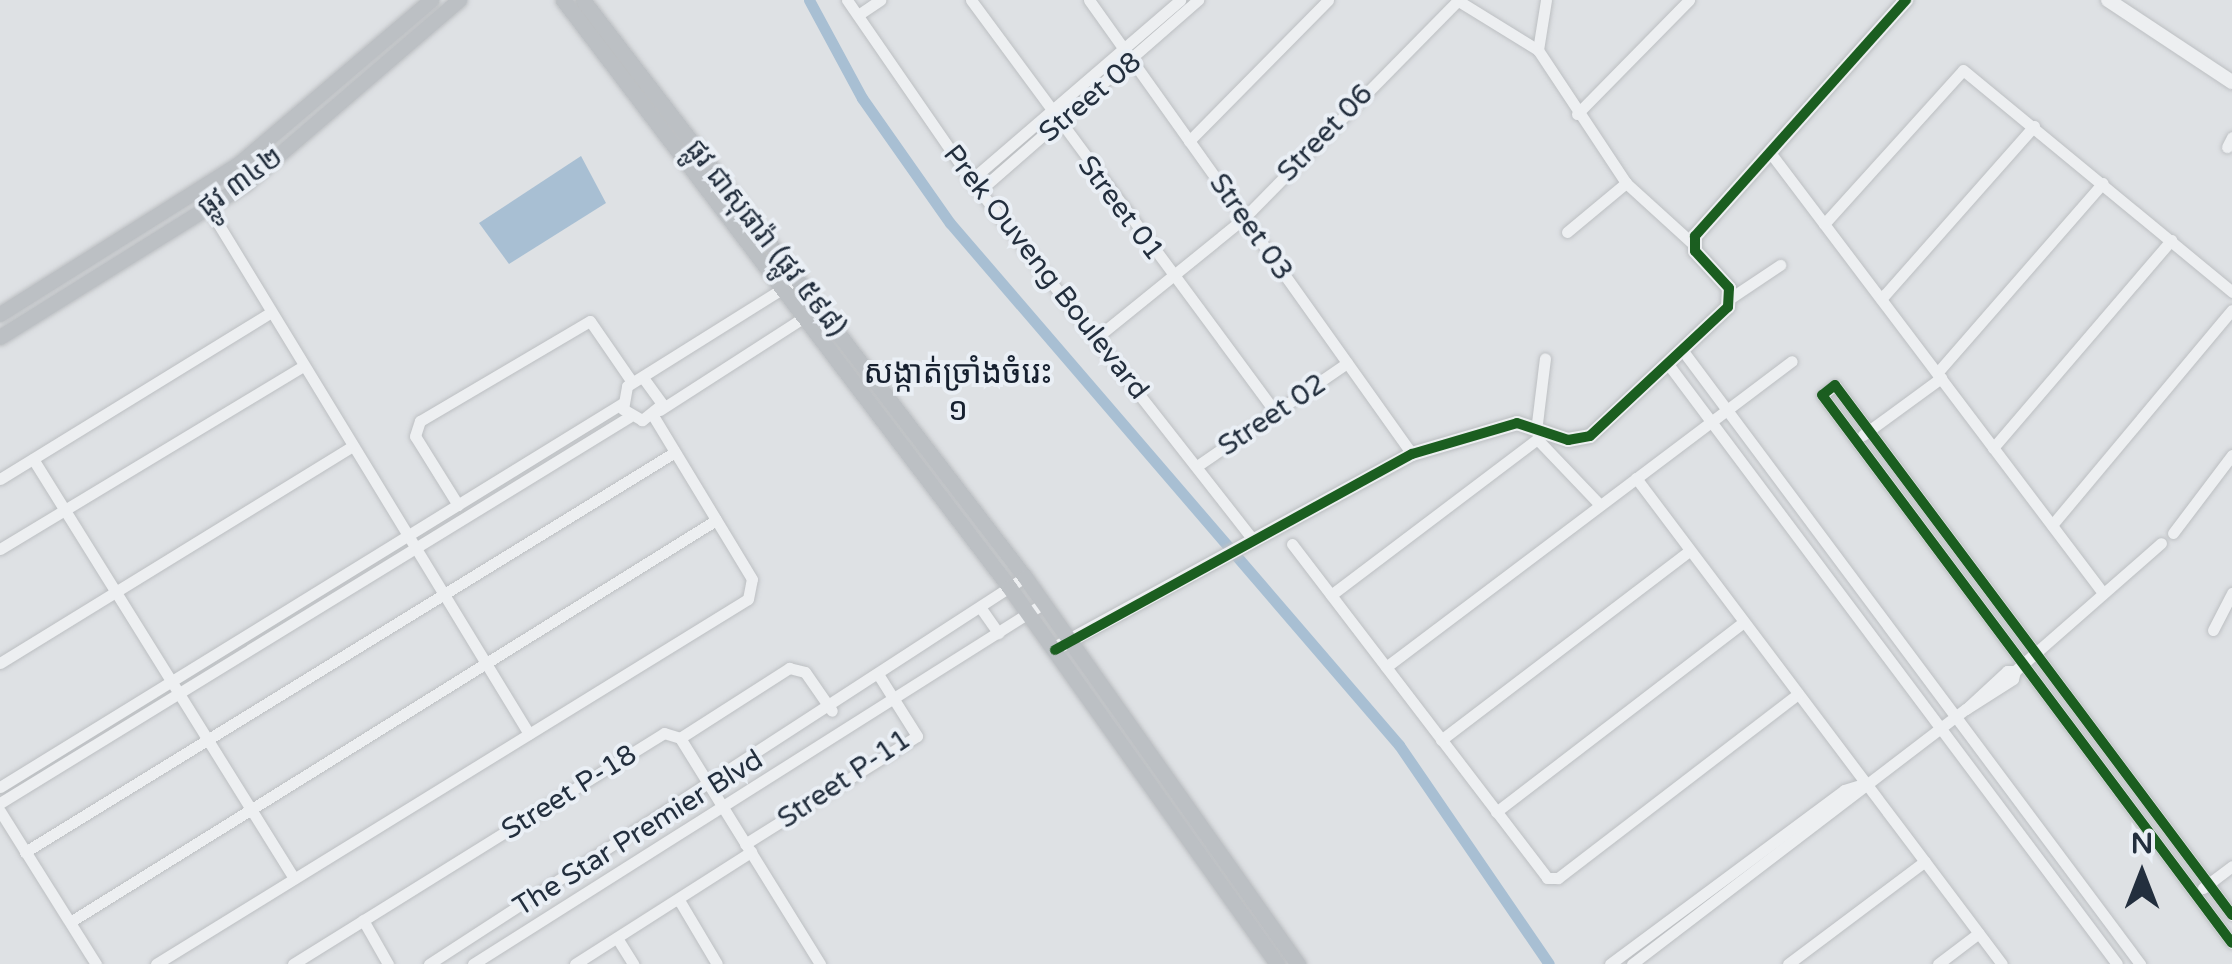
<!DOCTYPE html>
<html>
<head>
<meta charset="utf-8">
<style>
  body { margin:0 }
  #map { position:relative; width:2232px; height:964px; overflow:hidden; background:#dee1e4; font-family:"Varela Round","Noto Sans Khmer",sans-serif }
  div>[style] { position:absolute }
  .water>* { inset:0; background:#a8bfd3 }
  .canal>* { height:11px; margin:-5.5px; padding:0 5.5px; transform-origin:5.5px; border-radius:5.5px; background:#a8bfd3 }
  .roads { filter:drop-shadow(0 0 2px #bcbfc2) drop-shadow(0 0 2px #bcbfc2) }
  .minor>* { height:11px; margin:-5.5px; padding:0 5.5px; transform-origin:5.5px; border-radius:5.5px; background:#edeff1 }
  .tertiary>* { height:14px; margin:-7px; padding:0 7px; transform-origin:7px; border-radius:7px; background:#edeff1 }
  .secondary>* { height:15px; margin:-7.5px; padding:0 7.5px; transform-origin:7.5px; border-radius:7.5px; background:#bcc0c4 }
  .cycleway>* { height:10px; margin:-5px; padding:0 5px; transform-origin:5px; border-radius:5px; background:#1b5e20 }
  span { translate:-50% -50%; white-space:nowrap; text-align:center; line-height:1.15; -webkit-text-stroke:8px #eaeff5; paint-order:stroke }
  .street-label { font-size:28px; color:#232f3e }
  .quarter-label { font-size:32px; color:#16202f }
  .north { position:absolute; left:2092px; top:824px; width:100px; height:100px; -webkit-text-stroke:8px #eaeff5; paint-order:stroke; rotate:0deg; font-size:28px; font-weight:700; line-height:40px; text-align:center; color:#232f3e }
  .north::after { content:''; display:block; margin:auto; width:35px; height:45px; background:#232f3e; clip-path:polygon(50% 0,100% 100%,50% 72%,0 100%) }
</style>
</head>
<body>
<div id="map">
  <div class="water">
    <i style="clip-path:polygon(581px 156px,606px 203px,509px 264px,479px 223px)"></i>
  </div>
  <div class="canal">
    <i style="left:809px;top:0;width:111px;rotate:61.6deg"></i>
    <i style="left:862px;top:98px;width:153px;rotate:54.9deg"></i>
    <i style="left:950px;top:223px;width:689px;rotate:49.3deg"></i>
    <i style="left:1399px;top:745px;width:265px;rotate:55.6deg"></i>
  </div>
  <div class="roads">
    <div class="minor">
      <i style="left:847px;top:0;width:219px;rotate:55.4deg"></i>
      <i style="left:971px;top:180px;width:455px;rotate:51.9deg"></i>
      <i style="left:971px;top:0;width:513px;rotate:53.55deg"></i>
      <i style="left:1089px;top:0;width:557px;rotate:54.57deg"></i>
      <i style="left:1457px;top:0;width:95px;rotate:31.7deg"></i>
      <i style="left:1546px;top:0;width:51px;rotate:99.1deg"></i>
      <i style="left:1538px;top:50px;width:159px;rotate:56.5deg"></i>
      <i style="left:1626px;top:183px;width:89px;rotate:42.3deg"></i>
      <i style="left:858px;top:15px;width:27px;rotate:-34deg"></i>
      <i style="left:1577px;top:114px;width:160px;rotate:-45.5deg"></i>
      <i style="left:1189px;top:141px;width:198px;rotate:-45.4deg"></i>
      <i style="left:2227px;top:147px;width:11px;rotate:-63deg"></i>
      <i style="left:1772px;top:155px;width:549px;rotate:52.92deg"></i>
      <i style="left:971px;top:180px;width:276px;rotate:-40.7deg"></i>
      <i style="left:979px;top:191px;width:291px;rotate:-41.1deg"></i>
      <i style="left:208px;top:207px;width:617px;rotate:58.65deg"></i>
      <i style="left:1824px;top:224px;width:207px;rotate:-47.9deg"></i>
      <i style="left:1963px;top:70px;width:349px;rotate:39.5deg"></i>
      <i style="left:1567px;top:232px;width:77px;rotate:-39.7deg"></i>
      <i style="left:1732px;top:297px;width:58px;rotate:-33.7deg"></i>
      <i style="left:1881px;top:299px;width:231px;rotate:-48.5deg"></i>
      <i style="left:1096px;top:338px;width:191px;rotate:-39deg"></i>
      <i style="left:1244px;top:218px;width:305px;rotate:-45.5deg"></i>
      <i style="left:1683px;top:351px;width:765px;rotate:53.29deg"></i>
      <i style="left:1668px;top:364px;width:749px;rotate:53.19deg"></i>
      <i style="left:1937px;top:373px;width:252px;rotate:-48.9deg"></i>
      <i style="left:644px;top:379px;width:31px;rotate:54deg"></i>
      <i style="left:662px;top:404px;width:26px;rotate:141deg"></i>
      <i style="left:642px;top:420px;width:22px;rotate:-150deg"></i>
      <i style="left:623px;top:409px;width:23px;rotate:-80deg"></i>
      <i style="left:627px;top:386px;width:190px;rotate:-32.1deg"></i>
      <i style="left:660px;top:410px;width:190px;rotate:-32.8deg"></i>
      <i style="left:1537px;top:423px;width:65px;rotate:-83deg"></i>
      <i style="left:1863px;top:435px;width:97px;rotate:-36.2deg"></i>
      <i style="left:1993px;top:448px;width:274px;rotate:-49.4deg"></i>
      <i style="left:33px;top:459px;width:494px;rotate:58.1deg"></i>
      <i style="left:1197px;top:466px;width:182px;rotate:-34.5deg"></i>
      <i style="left:1636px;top:478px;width:608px;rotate:53.02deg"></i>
      <i style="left:0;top:479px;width:318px;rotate:-31.6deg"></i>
      <i style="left:458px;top:505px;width:81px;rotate:-121.9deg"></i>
      <i style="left:415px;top:436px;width:16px;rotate:-72deg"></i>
      <i style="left:420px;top:421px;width:197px;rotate:-30.5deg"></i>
      <i style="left:590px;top:321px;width:74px;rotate:55.5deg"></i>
      <i style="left:2052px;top:525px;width:280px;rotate:-50.1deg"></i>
      <i style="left:2173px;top:533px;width:98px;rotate:-52.9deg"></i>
      <i style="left:1292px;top:544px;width:420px;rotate:52.6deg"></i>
      <i style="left:1547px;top:878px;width:11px"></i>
      <i style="left:1558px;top:878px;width:302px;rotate:-37.5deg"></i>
      <i style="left:0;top:549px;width:353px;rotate:-31.1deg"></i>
      <i style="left:1331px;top:595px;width:258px;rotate:-37.1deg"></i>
      <i style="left:1537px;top:439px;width:91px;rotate:46.3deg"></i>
      <i style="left:980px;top:607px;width:32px;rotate:55deg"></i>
      <i style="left:2213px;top:630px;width:42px;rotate:-62.8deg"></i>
      <i style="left:0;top:663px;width:411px;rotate:-31.6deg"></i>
      <i style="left:1386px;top:667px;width:508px;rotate:-37.01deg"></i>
      <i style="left:2007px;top:671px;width:8px"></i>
      <i style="left:2015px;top:671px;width:8px;rotate:104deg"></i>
      <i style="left:2013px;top:679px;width:56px;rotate:147.4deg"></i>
      <i style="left:1966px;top:709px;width:56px;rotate:-42.8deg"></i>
      <i style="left:2015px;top:671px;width:194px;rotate:-41.2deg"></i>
      <i style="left:680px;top:738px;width:266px;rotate:58.2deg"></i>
      <i style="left:680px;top:738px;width:130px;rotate:-32.7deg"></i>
      <i style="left:789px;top:668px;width:16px;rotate:14deg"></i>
      <i style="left:805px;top:672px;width:47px;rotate:55.3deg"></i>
      <i style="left:1441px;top:740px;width:313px;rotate:-37.3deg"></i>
      <i style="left:0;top:787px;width:730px;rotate:-31.66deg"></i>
      <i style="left:0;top:803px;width:738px;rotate:-31.54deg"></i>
      <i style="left:0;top:811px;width:181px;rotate:57.9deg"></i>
      <i style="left:1496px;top:812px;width:312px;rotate:-37.5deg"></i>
      <i style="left:745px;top:844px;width:203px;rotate:-32.1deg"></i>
      <i style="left:917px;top:736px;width:73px;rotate:-122.2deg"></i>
      <i style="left:25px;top:852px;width:763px;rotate:-31.61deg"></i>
      <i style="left:2203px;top:888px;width:36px;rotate:-37deg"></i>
      <i style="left:679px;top:900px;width:74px;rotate:59.3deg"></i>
      <i style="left:2232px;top:915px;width:662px;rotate:-126.84deg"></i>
      <i style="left:1835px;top:385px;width:16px;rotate:142deg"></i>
      <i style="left:1822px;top:395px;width:684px;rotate:53.2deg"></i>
      <i style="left:363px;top:920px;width:51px;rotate:60.4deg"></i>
      <i style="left:70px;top:922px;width:761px;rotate:-31.89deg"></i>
      <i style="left:617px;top:938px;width:31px;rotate:58deg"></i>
      <i style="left:156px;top:964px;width:695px;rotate:-31.66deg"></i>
      <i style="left:748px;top:599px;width:20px;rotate:-79deg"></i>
      <i style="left:752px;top:579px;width:189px;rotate:-121.2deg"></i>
      <i style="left:293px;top:964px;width:437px;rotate:-31.9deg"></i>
      <i style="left:664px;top:733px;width:17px;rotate:17deg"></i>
      <i style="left:429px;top:964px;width:711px;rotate:-33deg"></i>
      <i style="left:473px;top:964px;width:676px;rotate:-32.3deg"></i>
      <i style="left:575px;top:964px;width:209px;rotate:-32.5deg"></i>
      <i style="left:1610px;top:964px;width:292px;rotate:-36.6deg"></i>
      <i style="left:1844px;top:790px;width:24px;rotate:-17deg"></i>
      <i style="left:1632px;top:964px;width:420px;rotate:-37.4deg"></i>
      <i style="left:1788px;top:964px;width:171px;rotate:-36.9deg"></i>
      <i style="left:1938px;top:964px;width:51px;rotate:-37.1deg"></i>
    </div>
    <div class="tertiary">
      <i style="left:2108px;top:0;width:149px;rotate:33.5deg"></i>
      <i style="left:1060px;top:646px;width:401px;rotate:-28.6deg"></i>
      <i style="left:1412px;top:454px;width:109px;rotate:-16.4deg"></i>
      <i style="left:1517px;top:423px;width:54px;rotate:18.4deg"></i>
      <i style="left:1568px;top:440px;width:22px;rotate:-10deg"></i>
      <i style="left:1590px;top:436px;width:189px;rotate:-43.1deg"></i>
      <i style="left:1728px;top:307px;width:19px;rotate:-87deg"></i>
      <i style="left:1729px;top:288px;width:50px;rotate:-132.6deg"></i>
      <i style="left:1695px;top:251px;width:15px;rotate:-90deg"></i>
      <i style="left:1695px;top:236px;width:317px;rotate:-48.2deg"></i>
    </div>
    <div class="secondary">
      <i style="left:563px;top:0;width:737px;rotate:52.77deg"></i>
      <i style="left:1009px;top:587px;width:463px;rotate:54.6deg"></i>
      <i style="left:583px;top:0;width:727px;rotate:52.55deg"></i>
      <i style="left:1025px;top:577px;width:474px;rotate:54.8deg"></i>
      <i style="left:0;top:314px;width:280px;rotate:-32.2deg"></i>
      <i style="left:237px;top:165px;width:255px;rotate:-40.4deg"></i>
      <i style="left:0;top:337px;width:290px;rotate:-32deg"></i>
      <i style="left:246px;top:183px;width:281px;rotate:-40.7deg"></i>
    </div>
  </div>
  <div class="cycleway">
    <i style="left:1055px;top:650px;width:407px;rotate:-28.8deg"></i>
    <i style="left:1412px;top:454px;width:109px;rotate:-16.4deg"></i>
    <i style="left:1517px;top:423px;width:54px;rotate:18.4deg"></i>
    <i style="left:1568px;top:440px;width:22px;rotate:-10deg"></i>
    <i style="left:1590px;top:436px;width:189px;rotate:-43.1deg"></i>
    <i style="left:1728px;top:307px;width:19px;rotate:-87deg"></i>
    <i style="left:1729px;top:288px;width:50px;rotate:-132.6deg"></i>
    <i style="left:1695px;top:251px;width:15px;rotate:-90deg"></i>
    <i style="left:1695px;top:236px;width:317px;rotate:-48.2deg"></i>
    <i style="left:2232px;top:915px;width:662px;rotate:-126.84deg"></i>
    <i style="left:1835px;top:385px;width:16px;rotate:142deg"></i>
    <i style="left:1822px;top:395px;width:684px;rotate:53.2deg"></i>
  </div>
  <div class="street-label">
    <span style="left:1090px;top:97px;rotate:-40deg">Street 08</span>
    <span style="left:1325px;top:133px;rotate:-46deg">Street 06</span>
    <span style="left:240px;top:182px;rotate:-36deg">ផ្លូវ ៣៤២</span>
    <span style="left:1121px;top:208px;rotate:53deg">Street 01</span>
    <span style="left:1251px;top:227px;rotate:55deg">Street 03</span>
    <span style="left:766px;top:238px;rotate:52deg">ផ្លូវ ជាសុផារ៉ា (ផ្លូវ ៥៩៨)</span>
    <span style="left:1046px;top:272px;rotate:52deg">Prek Ouveng Boulevard</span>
    <span style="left:1272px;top:415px;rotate:-34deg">Street 02</span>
    <span style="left:844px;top:779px;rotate:-34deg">Street P-11</span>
    <span style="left:569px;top:792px;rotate:-32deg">Street P-18</span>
    <span style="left:638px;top:833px;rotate:-32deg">The Star Premier Blvd</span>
  </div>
  <div class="quarter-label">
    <span style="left:958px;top:392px">សង្កាត់ច្រាំងចំរេះ<br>១</span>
  </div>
  <div class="north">N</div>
</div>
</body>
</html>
